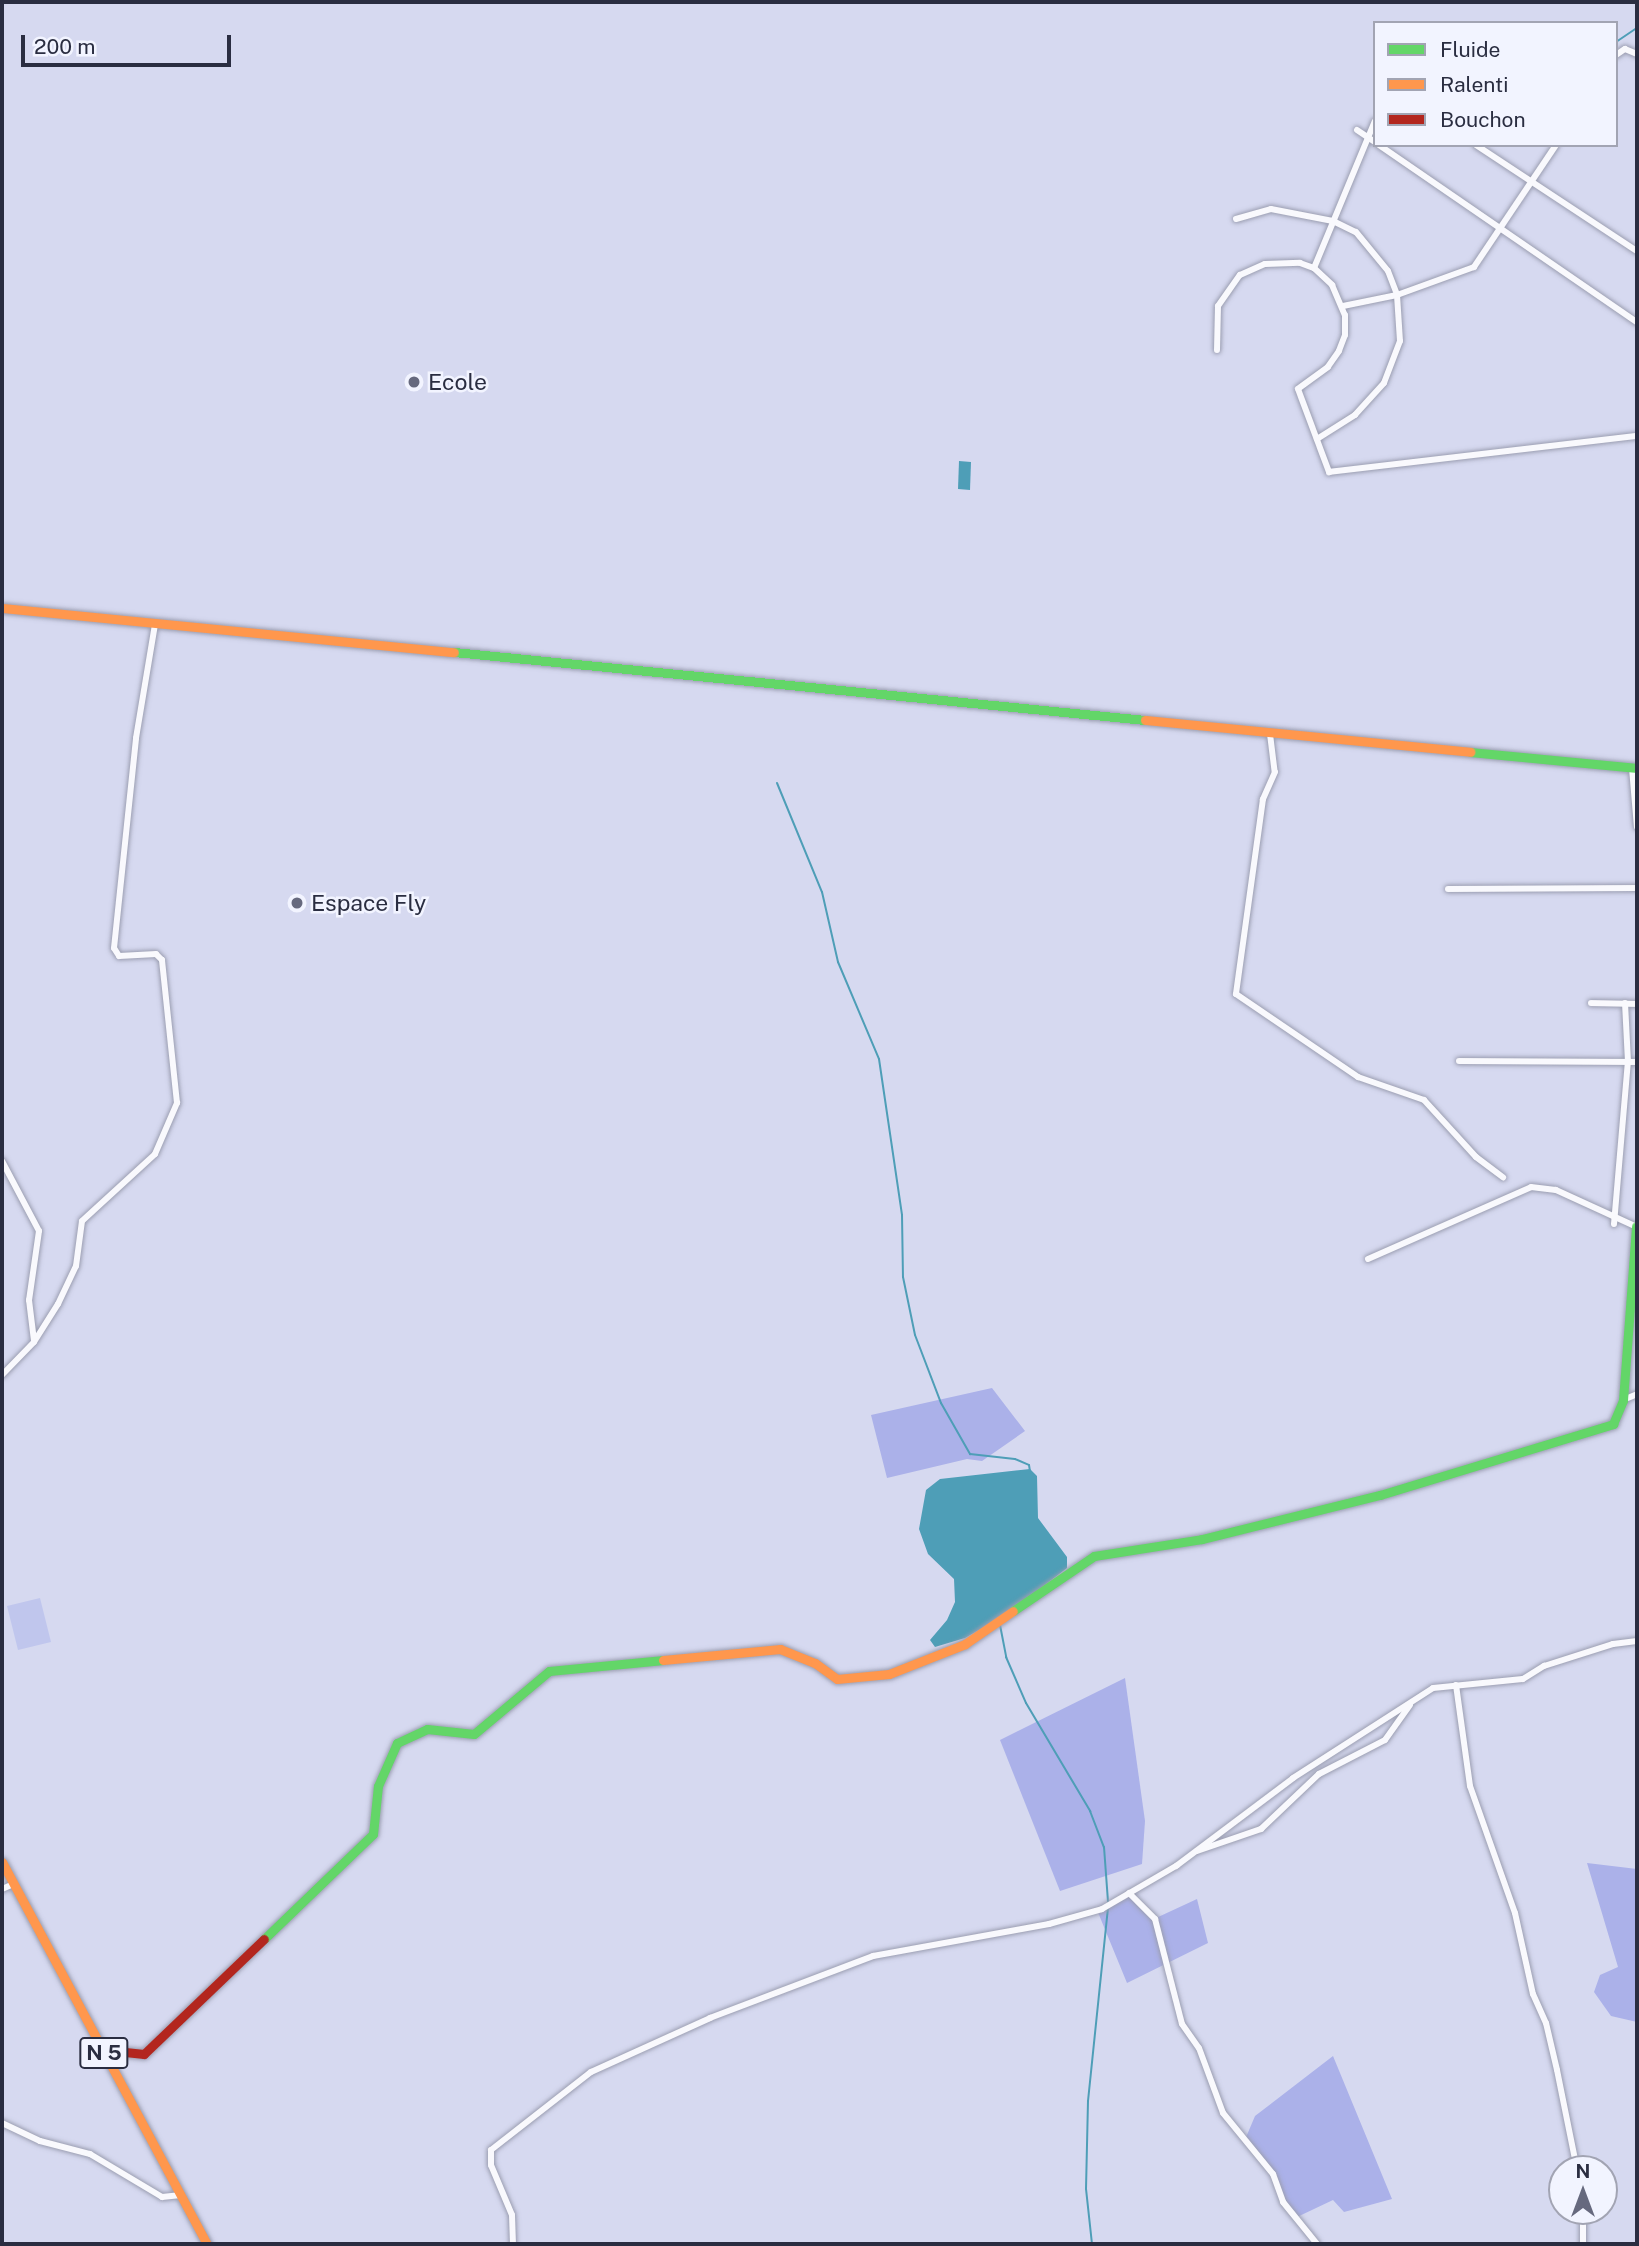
<!DOCTYPE html>
<html>
<head>
<meta charset="utf-8">
<style>
  body { margin:0 }
  #map { position:relative; width:1639px; height:2246px; overflow:hidden; background:#d6d9f0; font-family:"Public Sans",sans-serif }
  div>[style] { position:absolute }
  .green>* { inset:0; background:#c0c6ed }
  .forest>* { inset:0; background:#abb1e9 }
  .water>* { inset:0; background:#4e9eb7 }
  .stream>* { height:2px; margin:-1px; padding:0 1px; transform-origin:1px; border-radius:1px; background:#4e9eb7 }
  .roads { filter:drop-shadow(0 0 2px #9b9eb1) drop-shadow(0 0 2px #9b9eb1) }
  .street>* { height:6px; margin:-3px; padding:0 3px; transform-origin:3px; border-radius:3px; background:#f9f9fd }
  .fast>* { height:9px; margin:-4.5px; padding:0 4.5px; transform-origin:4.5px; border-radius:4.5px; background:#63d668 }
  .slow>* { height:9px; margin:-4.5px; padding:0 4.5px; transform-origin:4.5px; border-radius:4.5px; background:#ff974d }
  .jam>* { height:9px; margin:-4.5px; padding:0 4.5px; transform-origin:4.5px; border-radius:4.5px; background:#b3261e }
  .dots>* { width:19px; height:19px; translate:-50% -50%; box-sizing:border-box; border:4px solid #f2f4ff; border-radius:50% }
  span { translate:-50% -50%; white-space:nowrap; text-align:center; line-height:1.15; -webkit-text-stroke:5px #f2f4ff; paint-order:stroke }
  .shield-label span { padding:2px 5px; background:#f2f4ff; border:2px solid; border-radius:5px; -webkit-text-stroke-width:0 }
  .shield-label { font-size:21px; color:#2a2d41; font-weight:700 }
  .poi-label { font-size:23px; color:#2a2d41 }
  .left { translate:0 -50%; text-align:left }
  .frame { position:absolute; inset:0; border:4px solid #2a2d41; pointer-events:none }
  .legend { position:absolute; left:1373px; top:21px; width:245px; height:126px; box-sizing:border-box; background:#f2f4ff; border:2px solid #a2a4b3; margin:0; padding:9px 12px; list-style:none; font-size:21px; color:#2a2d41 }
  .legend li { display:flex; align-items:center; gap:14px; height:35px }
  .legend b { width:35px; border:2px solid #a2a4b3 }
  .north { position:absolute; left:1548px; top:2155px; width:70px; height:70px; box-sizing:border-box; background:#f2f4ff; border:2px solid #a2a4b3; border-radius:50%; rotate:0deg; font-size:19px; font-weight:700; line-height:28px; text-align:center; color:#2a2d41 }
  .north::after { content:''; display:block; margin:auto; width:24px; height:32px; background:#66697e; clip-path:polygon(50% 0,100% 100%,50% 72%,0 100%) }
  .scale { position:absolute; left:21px; top:35px; width:210px; height:32px; box-sizing:border-box; border:4px solid #2a2d41; border-top:0; padding-left:9px; font-size:21px; line-height:24px; white-space:nowrap; color:#2a2d41; -webkit-text-stroke:5px #f2f4ff; paint-order:stroke }
</style>
</head>
<body>
<div id="map">
  <div class="green">
    <i style="clip-path:polygon(40px 1598px,51px 1642px,18px 1650px,7px 1606px)"></i>
  </div>
  <div class="forest">
    <i style="clip-path:polygon(992px 1388px,1025px 1431px,982px 1461px,967px 1459px,887px 1478px,871px 1415px)"></i>
    <i style="clip-path:polygon(1125px 1678px,1145px 1821px,1142px 1864px,1060px 1891px,1000px 1740px)"></i>
    <i style="clip-path:polygon(1587px 1863px,1637px 1869px,1637px 2022px,1611px 2016px,1594px 1992px,1600px 1975px,1618px 1967px)"></i>
    <i style="clip-path:polygon(1135px 1895px,1156px 1918px,1197px 1899px,1208px 1943px,1127px 1983px,1097px 1910px)"></i>
    <i style="clip-path:polygon(1333px 2056px,1392px 2199px,1344px 2212px,1333px 2200px,1295px 2218px,1276px 2181px,1244px 2142px,1255px 2116px)"></i>
  </div>
  <div class="water">
    <i style="clip-path:polygon(959px 461px,971px 462px,970px 490px,958px 489px)"></i>
    <i style="clip-path:polygon(1030px 1469px,1037px 1476px,1038px 1518px,1067px 1557px,1067px 1568px,1008px 1613px,965px 1638px,935px 1647px,930px 1640px,947px 1620px,955px 1602px,954px 1579px,928px 1554px,919px 1529px,926px 1490px,940px 1479px)"></i>
  </div>
  <div class="stream">
    <i style="left:1616px;top:42px;width:25px;rotate:-34deg"></i>
    <i style="left:777px;top:783px;width:118px;rotate:67.6deg"></i>
    <i style="left:822px;top:892px;width:72px;rotate:77.1deg"></i>
    <i style="left:838px;top:962px;width:105px;rotate:67.1deg"></i>
    <i style="left:879px;top:1059px;width:158px;rotate:81.6deg"></i>
    <i style="left:902px;top:1215px;width:62px;rotate:89.1deg"></i>
    <i style="left:903px;top:1277px;width:59px;rotate:78.3deg"></i>
    <i style="left:915px;top:1335px;width:73px;rotate:69.1deg"></i>
    <i style="left:941px;top:1403px;width:59px;rotate:60.4deg"></i>
    <i style="left:970px;top:1454px;width:45px;rotate:6.3deg"></i>
    <i style="left:1015px;top:1459px;width:15px;rotate:23deg"></i>
    <i style="left:1029px;top:1465px;width:6px;rotate:81deg"></i>
    <i style="left:1000px;top:1625px;width:33px;rotate:79deg"></i>
    <i style="left:1006px;top:1657px;width:50px;rotate:66.5deg"></i>
    <i style="left:1026px;top:1703px;width:126px;rotate:59.3deg"></i>
    <i style="left:1090px;top:1811px;width:39px;rotate:69deg"></i>
    <i style="left:1104px;top:1847px;width:55px;rotate:85.8deg"></i>
    <i style="left:1092px;top:2244px;width:55px;rotate:-96.2deg"></i>
    <i style="left:1086px;top:2189px;width:88px;rotate:-88.7deg"></i>
    <i style="left:1088px;top:2101px;width:194px;rotate:-84.1deg"></i>
  </div>
  <div class="roads">
    <div class="street">
      <i style="left:1616px;top:55px;width:11px;rotate:-34deg"></i>
      <i style="left:1625px;top:49px;width:13px;rotate:23deg"></i>
      <i style="left:1357px;top:130px;width:22px;rotate:34deg"></i>
      <i style="left:1379px;top:145px;width:313px;rotate:34.5deg"></i>
      <i style="left:1476px;top:145px;width:193px;rotate:33.4deg"></i>
      <i style="left:1236px;top:219px;width:36px;rotate:-16deg"></i>
      <i style="left:1271px;top:209px;width:63px;rotate:11deg"></i>
      <i style="left:1333px;top:221px;width:25px;rotate:26deg"></i>
      <i style="left:1356px;top:232px;width:50px;rotate:50.6deg"></i>
      <i style="left:1388px;top:271px;width:26px;rotate:69deg"></i>
      <i style="left:1397px;top:295px;width:46px;rotate:86.3deg"></i>
      <i style="left:1400px;top:341px;width:45px;rotate:110.9deg"></i>
      <i style="left:1384px;top:383px;width:43px;rotate:132.2deg"></i>
      <i style="left:1355px;top:415px;width:45px;rotate:147.7deg"></i>
      <i style="left:1314px;top:268px;width:159px;rotate:-67.5deg"></i>
      <i style="left:1343px;top:306px;width:55px;rotate:-11.5deg"></i>
      <i style="left:1397px;top:295px;width:82px;rotate:-20deg"></i>
      <i style="left:1474px;top:267px;width:147px;rotate:-56.1deg"></i>
      <i style="left:1217px;top:350px;width:44px;rotate:-88.7deg"></i>
      <i style="left:1218px;top:306px;width:38px;rotate:-55deg"></i>
      <i style="left:1240px;top:275px;width:27px;rotate:-24deg"></i>
      <i style="left:1265px;top:264px;width:35px;rotate:-2deg"></i>
      <i style="left:1300px;top:263px;width:15px;rotate:20deg"></i>
      <i style="left:1314px;top:268px;width:25px;rotate:43deg"></i>
      <i style="left:1332px;top:285px;width:33px;rotate:67deg"></i>
      <i style="left:1345px;top:315px;width:20px;rotate:90deg"></i>
      <i style="left:1345px;top:335px;width:17px;rotate:111deg"></i>
      <i style="left:1339px;top:351px;width:19px;rotate:125deg"></i>
      <i style="left:1328px;top:367px;width:37px;rotate:144deg"></i>
      <i style="left:1298px;top:389px;width:89px;rotate:69.5deg"></i>
      <i style="left:1329px;top:472px;width:310px;rotate:-6.7deg"></i>
      <i style="left:1270px;top:734px;width:38px;rotate:83deg"></i>
      <i style="left:1275px;top:772px;width:30px;rotate:114deg"></i>
      <i style="left:1263px;top:799px;width:197px;rotate:97.9deg"></i>
      <i style="left:1236px;top:994px;width:148px;rotate:34.2deg"></i>
      <i style="left:1358px;top:1077px;width:70px;rotate:19.2deg"></i>
      <i style="left:1424px;top:1100px;width:77px;rotate:47.6deg"></i>
      <i style="left:1476px;top:1157px;width:34px;rotate:37deg"></i>
      <i style="left:1632px;top:768px;width:59px;rotate:85.2deg"></i>
      <i style="left:1448px;top:889px;width:189px;rotate:-0.3deg"></i>
      <i style="left:1591px;top:1003px;width:46px;rotate:1.2deg"></i>
      <i style="left:1459px;top:1061px;width:178px;rotate:0.3deg"></i>
      <i style="left:2px;top:1161px;width:79px;rotate:62.1deg"></i>
      <i style="left:39px;top:1231px;width:70px;rotate:98.2deg"></i>
      <i style="left:29px;top:1300px;width:41px;rotate:83deg"></i>
      <i style="left:1614px;top:1224px;width:163px;rotate:-85.1deg"></i>
      <i style="left:1628px;top:1062px;width:59px;rotate:-92.9deg"></i>
      <i style="left:1368px;top:1259px;width:178px;rotate:-23.8deg"></i>
      <i style="left:1531px;top:1187px;width:25px;rotate:7deg"></i>
      <i style="left:1556px;top:1190px;width:89px;rotate:24.6deg"></i>
      <i style="left:2px;top:1375px;width:46px;rotate:-45.9deg"></i>
      <i style="left:34px;top:1342px;width:45px;rotate:-57.7deg"></i>
      <i style="left:58px;top:1304px;width:42px;rotate:-64.7deg"></i>
      <i style="left:76px;top:1266px;width:45px;rotate:-82.4deg"></i>
      <i style="left:82px;top:1221px;width:99px;rotate:-42.5deg"></i>
      <i style="left:155px;top:1154px;width:56px;rotate:-66.7deg"></i>
      <i style="left:177px;top:1103px;width:144px;rotate:-96deg"></i>
      <i style="left:162px;top:960px;width:8px;rotate:-135deg"></i>
      <i style="left:156px;top:954px;width:37px;rotate:177deg"></i>
      <i style="left:119px;top:956px;width:9px;rotate:-122deg"></i>
      <i style="left:114px;top:948px;width:211px;rotate:-84deg"></i>
      <i style="left:136px;top:738px;width:116px;rotate:-80.5deg"></i>
      <i style="left:1623px;top:1400px;width:15px;rotate:-23deg"></i>
      <i style="left:1456px;top:1685px;width:102px;rotate:82.1deg"></i>
      <i style="left:1470px;top:1786px;width:135px;rotate:70.5deg"></i>
      <i style="left:1515px;top:1913px;width:83px;rotate:77.5deg"></i>
      <i style="left:1533px;top:1994px;width:32px;rotate:66deg"></i>
      <i style="left:1546px;top:2023px;width:48px;rotate:76.8deg"></i>
      <i style="left:1557px;top:2070px;width:101px;rotate:78.6deg"></i>
      <i style="left:1197px;top:1851px;width:68px;rotate:-19deg"></i>
      <i style="left:1261px;top:1829px;width:80px;rotate:-43.5deg"></i>
      <i style="left:1319px;top:1774px;width:74px;rotate:-27.3deg"></i>
      <i style="left:1385px;top:1740px;width:43px;rotate:-54.5deg"></i>
      <i style="left:2px;top:1889px;width:12px;rotate:-24deg"></i>
      <i style="left:1129px;top:1893px;width:37px;rotate:45deg"></i>
      <i style="left:1155px;top:1919px;width:108px;rotate:75.6deg"></i>
      <i style="left:1182px;top:2024px;width:29px;rotate:55deg"></i>
      <i style="left:1199px;top:2048px;width:69px;rotate:69.7deg"></i>
      <i style="left:1223px;top:2113px;width:79px;rotate:50.7deg"></i>
      <i style="left:1273px;top:2174px;width:30px;rotate:70deg"></i>
      <i style="left:1283px;top:2202px;width:54px;rotate:51deg"></i>
      <i style="left:2px;top:2123px;width:42px;rotate:25.3deg"></i>
      <i style="left:40px;top:2141px;width:52px;rotate:14.6deg"></i>
      <i style="left:90px;top:2154px;width:84px;rotate:30.8deg"></i>
      <i style="left:162px;top:2197px;width:19px;rotate:-6deg"></i>
      <i style="left:513px;top:2244px;width:29px;rotate:-92deg"></i>
      <i style="left:512px;top:2215px;width:54px;rotate:-112.8deg"></i>
      <i style="left:491px;top:2165px;width:15px;rotate:-90deg"></i>
      <i style="left:491px;top:2150px;width:127px;rotate:-38deg"></i>
      <i style="left:591px;top:2072px;width:131px;rotate:-24.4deg"></i>
      <i style="left:710px;top:2018px;width:174px;rotate:-20.8deg"></i>
      <i style="left:873px;top:1956px;width:179px;rotate:-10.3deg"></i>
      <i style="left:1049px;top:1924px;width:55px;rotate:-15.8deg"></i>
      <i style="left:1102px;top:1909px;width:86px;rotate:-30.2deg"></i>
      <i style="left:1176px;top:1866px;width:146px;rotate:-36.9deg"></i>
      <i style="left:1293px;top:1778px;width:166px;rotate:-32.7deg"></i>
      <i style="left:1433px;top:1688px;width:90px;rotate:-5.7deg"></i>
      <i style="left:1523px;top:1679px;width:25px;rotate:-32deg"></i>
      <i style="left:1544px;top:1666px;width:72px;rotate:-17.7deg"></i>
      <i style="left:1613px;top:1644px;width:24px;rotate:-7deg"></i>
      <i style="left:1583px;top:2244px;width:33px;rotate:-90deg"></i>
    </div>
    <div class="fast">
      <i style="left:454px;top:652px;width:694px;rotate:5.62deg"></i>
      <i style="left:1470px;top:752px;width:168px;rotate:5.5deg"></i>
      <i style="left:1013px;top:1611px;width:98px;rotate:-34.2deg"></i>
      <i style="left:1094px;top:1556px;width:109px;rotate:-8.9deg"></i>
      <i style="left:1202px;top:1539px;width:183px;rotate:-13.9deg"></i>
      <i style="left:1380px;top:1495px;width:244px;rotate:-16.9deg"></i>
      <i style="left:1613px;top:1424px;width:26px;rotate:-67deg"></i>
      <i style="left:1623px;top:1400px;width:174px;rotate:-85.7deg"></i>
      <i style="left:264px;top:1939px;width:151px;rotate:-43.9deg"></i>
      <i style="left:373px;top:1834px;width:48px;rotate:-84.1deg"></i>
      <i style="left:378px;top:1786px;width:47px;rotate:-66.2deg"></i>
      <i style="left:397px;top:1743px;width:33px;rotate:-25deg"></i>
      <i style="left:427px;top:1729px;width:47px;rotate:6.1deg"></i>
      <i style="left:474px;top:1734px;width:98px;rotate:-40deg"></i>
      <i style="left:549px;top:1671px;width:115px;rotate:-5.5deg"></i>
    </div>
    <div class="slow">
      <i style="left:2px;top:608px;width:454px;rotate:5.6deg"></i>
      <i style="left:1145px;top:720px;width:327px;rotate:5.6deg"></i>
      <i style="left:663px;top:1660px;width:118px;rotate:-5.4deg"></i>
      <i style="left:780px;top:1649px;width:38px;rotate:22deg"></i>
      <i style="left:815px;top:1663px;width:27px;rotate:36deg"></i>
      <i style="left:837px;top:1679px;width:52px;rotate:-5.5deg"></i>
      <i style="left:889px;top:1674px;width:82px;rotate:-21.5deg"></i>
      <i style="left:965px;top:1644px;width:58px;rotate:-34.5deg"></i>
      <i style="left:2px;top:1862px;width:434px;rotate:61.8deg"></i>
    </div>
    <div class="jam">
      <i style="left:107px;top:2059px;width:19px;rotate:-21deg"></i>
      <i style="left:125px;top:2052px;width:19px;rotate:6deg"></i>
      <i style="left:144px;top:2054px;width:166px;rotate:-43.8deg"></i>
    </div>
  </div>
  <div class="dots">
    <i style="left:414px;top:382px;background:#66697e"></i>
    <i style="left:297px;top:903px;background:#66697e"></i>
  </div>
  <div class="shield-label">
    <span style="left:104px;top:2053px">N 5</span>
  </div>
  <div class="poi-label">
    <span class="left" style="left:428px;top:382px">Ecole</span>
    <span class="left" style="left:311px;top:903px">Espace Fly</span>
  </div>
  <div class="frame"></div>
  <ul class="legend">
  <li><b style="height:9px;background:#63d668"></b>Fluide</li>
  <li><b style="height:9px;background:#ff974d"></b>Ralenti</li>
  <li><b style="height:9px;background:#b3261e"></b>Bouchon</li>
  </ul>
  <div class="north">N</div>
  <div class="scale">200 m</div>
</div>
</body>
</html>
